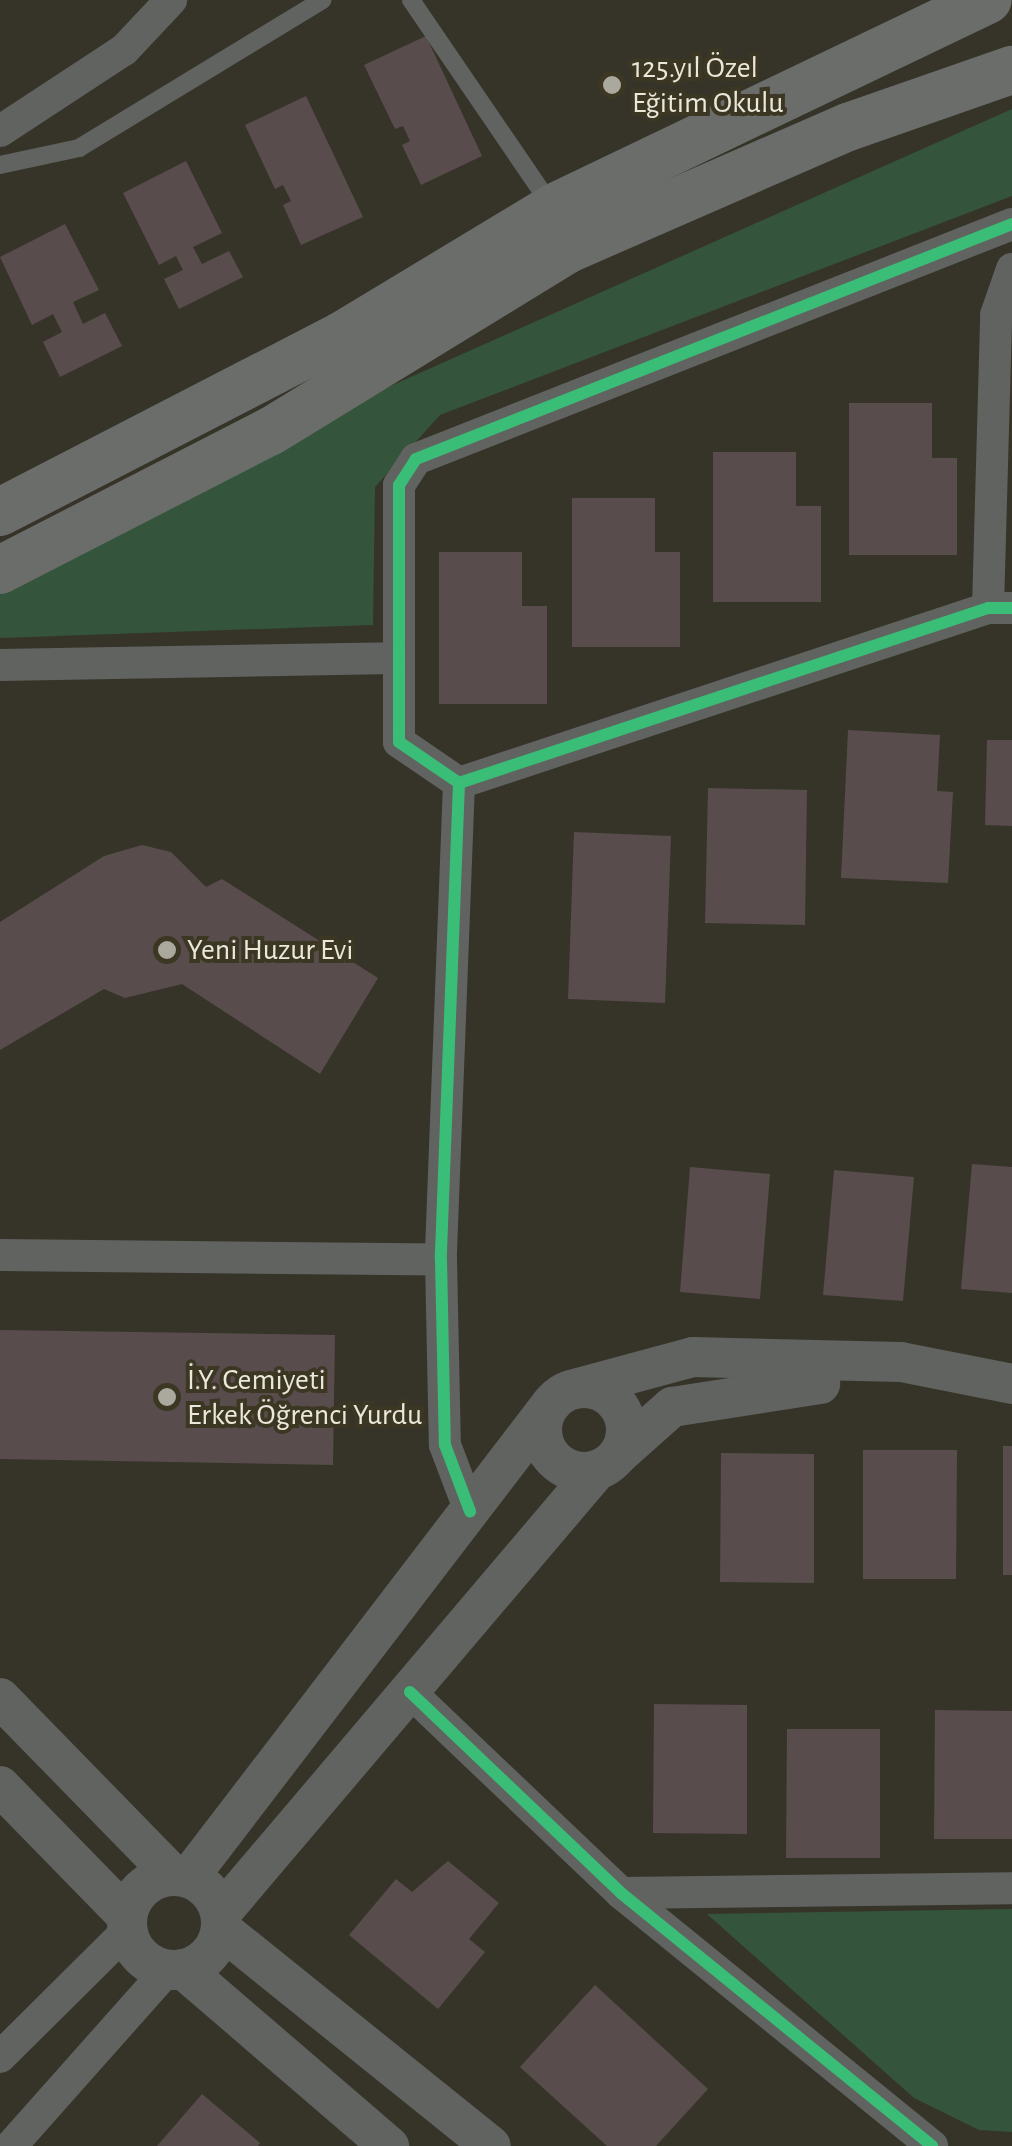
<!DOCTYPE html>
<html>
<head>
<meta charset="utf-8">
<style>
  body { margin:0 }
  #map { position:relative; width:1012px; height:2146px; overflow:hidden; background:#363429; font-family:"Alegreya Sans",sans-serif }
  div>[style] { position:absolute }
  .green>* { inset:0; background:#34543b }
  .building>* { inset:0; background:#584c4c }
  .service>* { height:18px; margin:-9px; padding:0 9px; transform-origin:9px; border-radius:9px; background:#606360 }
  .minor>* { height:32px; margin:-16px; padding:0 16px; transform-origin:16px; border-radius:16px; background:#606360 }
  .tertiary>* { height:40px; margin:-20px; padding:0 20px; transform-origin:20px; border-radius:20px; background:#606360 }
  .tertiary>.ring { margin:-20px; padding:0; box-sizing:content-box; background:none; border:40px solid #606360; border-radius:50% }
  .secondary>* { height:48px; margin:-24px; padding:0 24px; transform-origin:24px; border-radius:24px; background:#6a6d6a }
  .cycleway>* { height:12px; margin:-6px; padding:0 6px; transform-origin:6px; border-radius:6px; background:#3abd76 }
  .dots>* { width:28px; height:28px; translate:-50% -50%; box-sizing:border-box; border:5px solid #3c3723; border-radius:50% }
  span { translate:-50% -50%; white-space:nowrap; text-align:center; line-height:1.15; -webkit-text-stroke:8px #3c3723; paint-order:stroke }
  .poi-label { font-size:30px; color:#eae7db }
  .left { translate:0 -50%; text-align:left }
</style>
</head>
<body>
<div id="map">
  <div class="green">
    <i style="clip-path:polygon(1012px 109px,1012px 196px,440px 415px,375px 487px,373px 625px,0 638px,0 585px,301px 426px)"></i>
    <i style="clip-path:polygon(1012px 1909px,1012px 2132px,979px 2130px,914px 2098px,707px 1914px)"></i>
  </div>
  <div class="building">
    <i style="clip-path:polygon(426px 36px,482px 156px,421px 185px,402px 145px,410px 141px,403px 126px,395px 129px,364px 65px)"></i>
    <i style="clip-path:polygon(306px 96px,363px 217px,301px 245px,283px 205px,291px 201px,283px 185px,275px 189px,245px 125px)"></i>
    <i style="clip-path:polygon(186px 161px,222px 233px,193px 247px,202px 264px,229px 251px,243px 277px,179px 309px,164px 279px,183px 270px,176px 256px,159px 265px,123px 193px)"></i>
    <i style="clip-path:polygon(65px 224px,99px 290px,73px 302px,83px 324px,105px 313px,122px 346px,60px 377px,43px 342px,62px 332px,53px 314px,32px 325px,0 257px)"></i>
    <i style="clip-path:polygon(849px 403px,932px 403px,932px 458px,957px 458px,957px 555px,849px 555px)"></i>
    <i style="clip-path:polygon(713px 452px,796px 452px,796px 506px,821px 506px,821px 602px,713px 602px)"></i>
    <i style="clip-path:polygon(572px 498px,655px 498px,655px 552px,680px 552px,680px 647px,572px 647px)"></i>
    <i style="clip-path:polygon(439px 552px,522px 552px,522px 606px,547px 606px,547px 704px,439px 704px)"></i>
    <i style="clip-path:polygon(848px 730px,940px 735px,937px 791px,953px 792px,948px 883px,841px 878px)"></i>
    <i style="clip-path:polygon(987px 740px,1012px 740px,1012px 826px,985px 825px)"></i>
    <i style="clip-path:polygon(708px 788px,807px 790px,805px 925px,705px 923px)"></i>
    <i style="clip-path:polygon(574px 832px,671px 836px,665px 1003px,568px 999px)"></i>
    <i style="clip-path:polygon(142px 845px,171px 852px,206px 887px,222px 879px,378px 978px,320px 1074px,182px 984px,125px 998px,104px 989px,0 1050px,0 922px,104px 856px)"></i>
    <i style="clip-path:polygon(972px 1164px,1012px 1167px,1012px 1293px,961px 1289px)"></i>
    <i style="clip-path:polygon(690px 1167px,770px 1174px,760px 1299px,680px 1292px)"></i>
    <i style="clip-path:polygon(834px 1170px,914px 1177px,903px 1301px,823px 1295px)"></i>
    <i style="clip-path:polygon(0 1330px,335px 1335px,333px 1465px,0 1459px)"></i>
    <i style="clip-path:polygon(1003px 1446px,1012px 1446px,1012px 1575px,1003px 1575px)"></i>
    <i style="clip-path:polygon(863px 1450px,957px 1450px,956px 1579px,863px 1579px)"></i>
    <i style="clip-path:polygon(721px 1453px,814px 1454px,814px 1583px,720px 1582px)"></i>
    <i style="clip-path:polygon(654px 1704px,747px 1705px,747px 1834px,653px 1833px)"></i>
    <i style="clip-path:polygon(935px 1710px,1012px 1711px,1012px 1839px,934px 1839px)"></i>
    <i style="clip-path:polygon(787px 1729px,880px 1729px,880px 1858px,786px 1858px)"></i>
    <i style="clip-path:polygon(448px 1861px,499px 1903px,469px 1939px,485px 1952px,438px 2009px,349px 1935px,396px 1879px,412px 1892px)"></i>
    <i style="clip-path:polygon(595px 1985px,708px 2089px,656px 2146px,607px 2146px,520px 2067px)"></i>
    <i style="clip-path:polygon(202px 2094px,260px 2143px,258px 2146px,157px 2146px)"></i>
  </div>
  <div class="service">
    <i style="left:411px;top:0;width:252px;rotate:55.7deg"></i>
    <i style="left:0;top:165px;width:81px;rotate:-12.1deg"></i>
    <i style="left:79px;top:148px;width:285px;rotate:-31.3deg"></i>
  </div>
  <div class="minor">
    <i style="left:0;top:131px;width:148px;rotate:-33.2deg"></i>
    <i style="left:124px;top:50px;width:69px;rotate:-46.8deg"></i>
    <i style="left:1012px;top:224px;width:641px;rotate:158.48deg"></i>
    <i style="left:416px;top:459px;width:31px;rotate:123deg"></i>
    <i style="left:399px;top:485px;width:257px;rotate:90deg"></i>
    <i style="left:399px;top:742px;width:73px;rotate:34.3deg"></i>
    <i style="left:459px;top:783px;width:557px;rotate:-18.3deg"></i>
    <i style="left:988px;top:608px;width:24px"></i>
    <i style="left:988px;top:608px;width:293px;rotate:-88.4deg"></i>
    <i style="left:996px;top:315px;width:49px;rotate:-70.8deg"></i>
    <i style="left:0;top:665px;width:394px;rotate:-1deg"></i>
    <i style="left:459px;top:783px;width:477px;rotate:92.2deg"></i>
    <i style="left:441px;top:1260px;width:185px;rotate:88.8deg"></i>
    <i style="left:445px;top:1445px;width:71px;rotate:69.3deg"></i>
    <i style="left:0;top:1255px;width:441px;rotate:0.6deg"></i>
    <i style="left:410px;top:1692px;width:291px;rotate:43.6deg"></i>
    <i style="left:621px;top:1893px;width:401px;rotate:39.1deg"></i>
    <i style="left:621px;top:1893px;width:391px;rotate:-0.7deg"></i>
    <i style="left:0;top:2057px;width:179px;rotate:-44.8deg"></i>
    <i style="left:11px;top:2146px;width:237px;rotate:-48.4deg"></i>
  </div>
  <div class="tertiary">
    <i class="ring" style="left:542px;top:1388px;width:44px;height:44px"></i>
    <i style="left:578px;top:1388px;width:119px;rotate:-15.1deg"></i>
    <i style="left:693px;top:1357px;width:208px;rotate:1.4deg"></i>
    <i style="left:901px;top:1362px;width:113px;rotate:11.2deg"></i>
    <i style="left:619px;top:1454px;width:71px;rotate:-41.6deg"></i>
    <i style="left:672px;top:1407px;width:150px;rotate:-8.8deg"></i>
    <i style="left:0;top:1698px;width:248px;rotate:45.7deg"></i>
    <i style="left:0;top:1786px;width:182px;rotate:45.7deg"></i>
    <i class="ring" style="left:127px;top:1876px;width:54px;height:54px"></i>
    <i style="left:189px;top:1877px;width:586px;rotate:-52.56deg"></i>
    <i style="left:221px;top:1913px;width:581px;rotate:-49.68deg"></i>
    <i style="left:221px;top:1929px;width:346px;rotate:38.8deg"></i>
    <i style="left:183px;top:1969px;width:272px;rotate:40.7deg"></i>
  </div>
  <div class="secondary">
    <i style="left:0;top:512px;width:384px;rotate:-27.3deg"></i>
    <i style="left:341px;top:336px;width:248px;rotate:-31.1deg"></i>
    <i style="left:553px;top:208px;width:482px;rotate:-25.6deg"></i>
    <i style="left:0;top:570px;width:305px;rotate:-27.2deg"></i>
    <i style="left:271px;top:431px;width:346px;rotate:-31.5deg"></i>
    <i style="left:566px;top:250px;width:308px;rotate:-23.6deg"></i>
    <i style="left:848px;top:127px;width:174px;rotate:-19.2deg"></i>
  </div>
  <div class="cycleway">
    <i style="left:1012px;top:224px;width:641px;rotate:158.48deg"></i>
    <i style="left:416px;top:459px;width:31px;rotate:123deg"></i>
    <i style="left:399px;top:485px;width:257px;rotate:90deg"></i>
    <i style="left:399px;top:742px;width:73px;rotate:34.3deg"></i>
    <i style="left:459px;top:783px;width:557px;rotate:-18.3deg"></i>
    <i style="left:988px;top:608px;width:24px"></i>
    <i style="left:459px;top:783px;width:477px;rotate:92.2deg"></i>
    <i style="left:441px;top:1260px;width:185px;rotate:88.8deg"></i>
    <i style="left:445px;top:1445px;width:71px;rotate:69.3deg"></i>
    <i style="left:410px;top:1692px;width:291px;rotate:43.6deg"></i>
    <i style="left:621px;top:1893px;width:401px;rotate:39.1deg"></i>
  </div>
  <div class="dots">
    <i style="left:612px;top:85px;background:#aba89d"></i>
    <i style="left:167px;top:950px;background:#aba89d"></i>
    <i style="left:167px;top:1397px;background:#aba89d"></i>
  </div>
  <div class="poi-label">
    <span class="left" style="left:632px;top:85px">125.yıl Özel<br>Eğitim Okulu</span>
    <span class="left" style="left:187px;top:950px">Yeni Huzur Evi</span>
    <span class="left" style="left:187px;top:1397px">İ.Y. Cemiyeti<br>Erkek Öğrenci Yurdu</span>
  </div>
</div>
</body>
</html>
